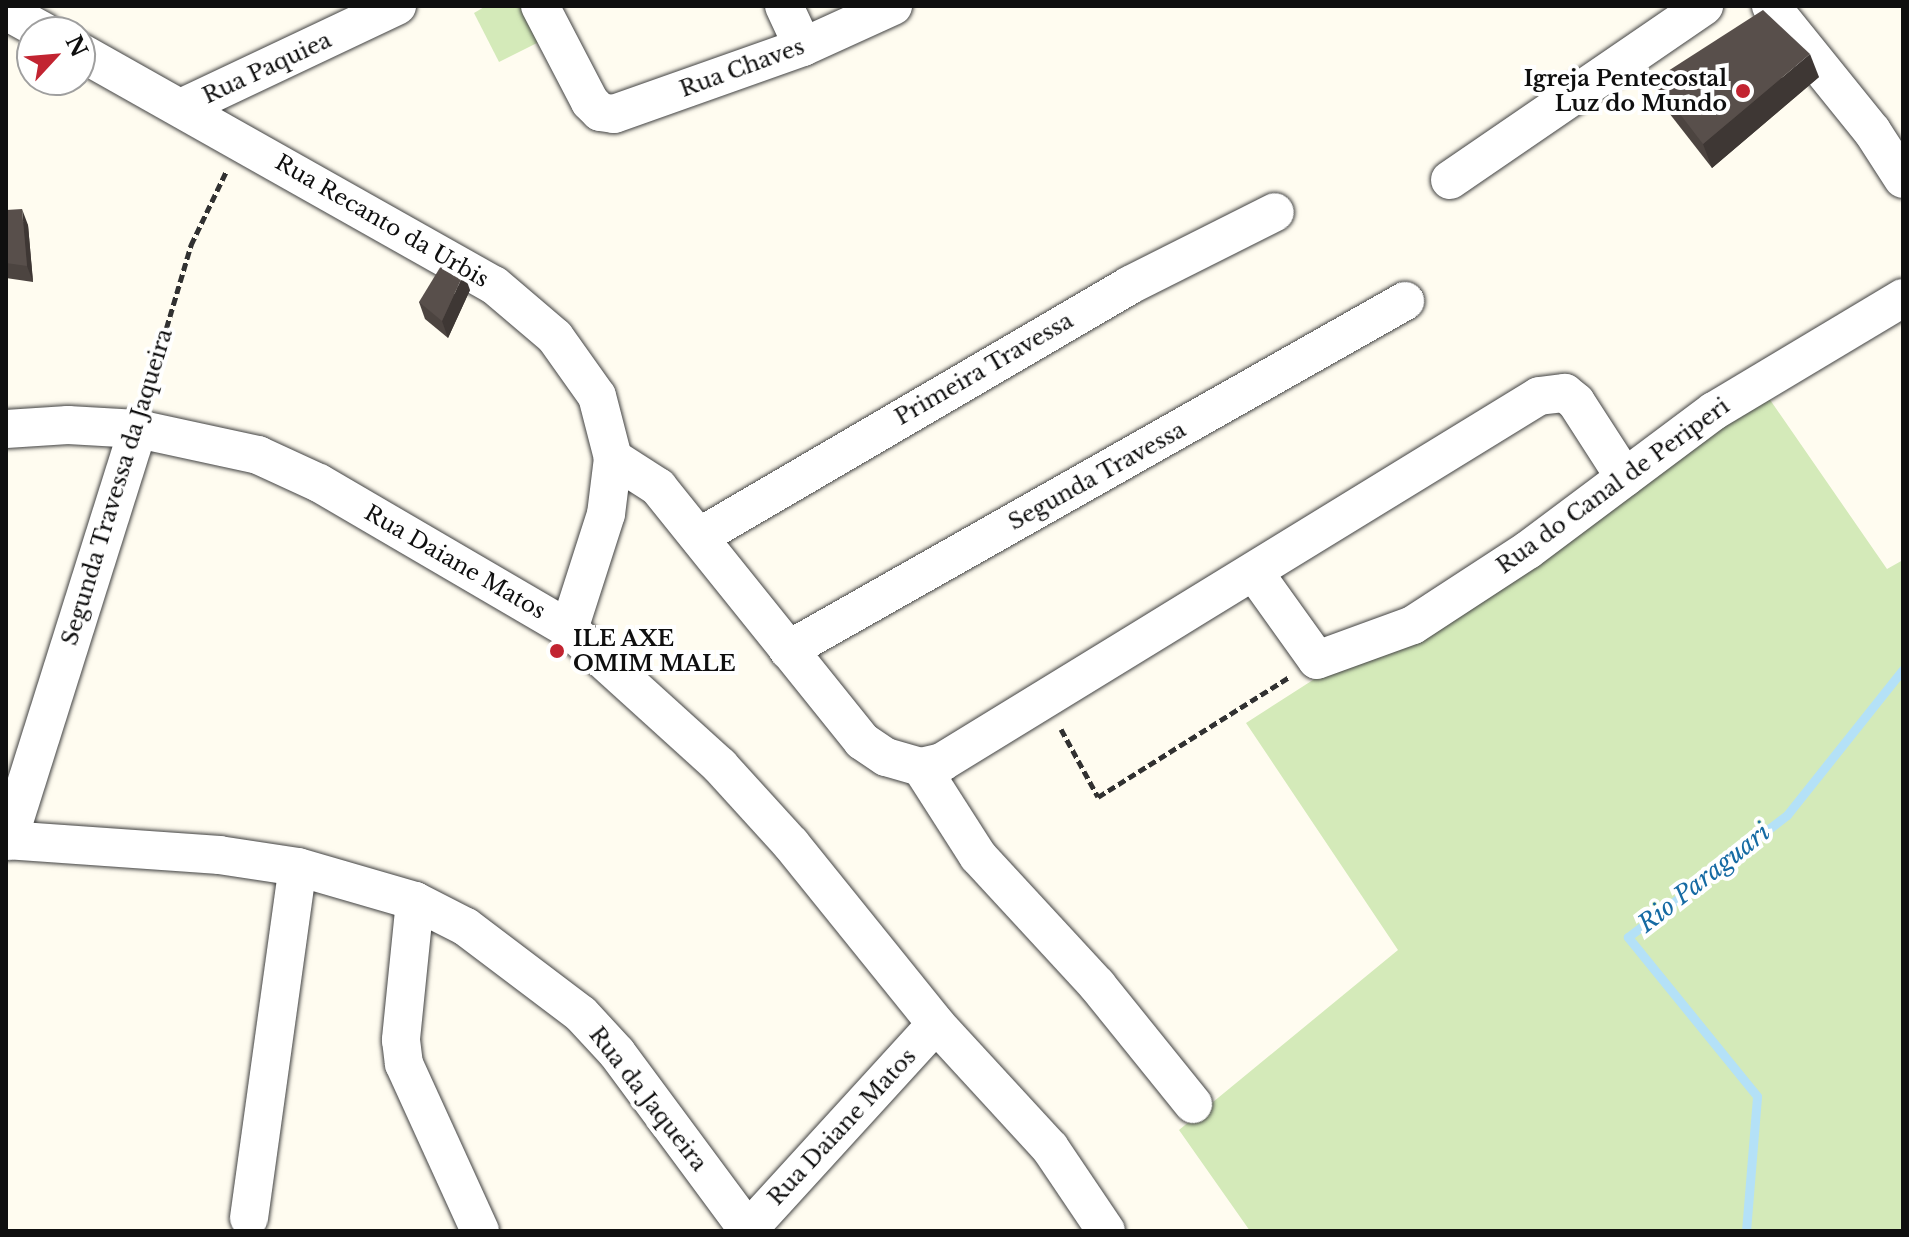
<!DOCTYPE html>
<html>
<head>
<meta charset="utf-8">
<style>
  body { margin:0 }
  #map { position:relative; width:1909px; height:1237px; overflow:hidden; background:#fffcf0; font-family:"Libre Baskerville",serif }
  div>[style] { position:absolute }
  .green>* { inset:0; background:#d4eab9 }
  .stream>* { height:9px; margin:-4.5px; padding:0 4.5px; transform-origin:4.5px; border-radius:4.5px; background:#b4e1f7 }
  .path>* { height:5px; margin-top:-2.5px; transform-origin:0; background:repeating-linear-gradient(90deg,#313131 0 8px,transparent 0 12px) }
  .roads { filter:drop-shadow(0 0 2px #424242) drop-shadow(0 0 2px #424242) }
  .minor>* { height:38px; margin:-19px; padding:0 19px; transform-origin:19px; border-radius:19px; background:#fff }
  .wall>* { inset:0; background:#4c4440 }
  .shaded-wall>* { inset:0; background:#3e3734 }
  .building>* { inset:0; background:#584f4b }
  .dots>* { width:22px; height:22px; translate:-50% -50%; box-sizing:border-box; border:4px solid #fff; border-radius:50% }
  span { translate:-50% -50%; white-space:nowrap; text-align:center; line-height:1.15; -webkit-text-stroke:8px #fff; paint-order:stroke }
  .street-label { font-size:22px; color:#0f0f0f }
  .poi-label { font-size:22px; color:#0f0f0f; font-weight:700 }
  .right { translate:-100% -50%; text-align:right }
  .left { translate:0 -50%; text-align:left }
  .water-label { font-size:24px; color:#156aa3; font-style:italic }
  .frame { position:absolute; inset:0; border:8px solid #0f0f0f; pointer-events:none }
  .north { position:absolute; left:16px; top:16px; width:80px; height:80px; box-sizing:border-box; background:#fff; border:2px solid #9f9f9f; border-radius:50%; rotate:64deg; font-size:22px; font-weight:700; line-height:32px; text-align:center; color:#0f0f0f }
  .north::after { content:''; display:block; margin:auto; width:28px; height:36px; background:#c22431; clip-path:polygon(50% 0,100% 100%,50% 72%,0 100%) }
</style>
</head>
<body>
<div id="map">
  <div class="green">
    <i style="clip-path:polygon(486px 6px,531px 6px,549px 37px,499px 62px,474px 13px)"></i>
    <i style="clip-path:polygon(1764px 391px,1887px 569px,1903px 560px,1903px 1231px,1250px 1231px,1179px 1130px,1398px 950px,1246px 723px)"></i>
  </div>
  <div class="stream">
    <i style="left:1746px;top:1231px;width:135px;rotate:-85.3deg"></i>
    <i style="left:1757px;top:1096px;width:205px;rotate:-129.1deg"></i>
    <i style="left:1628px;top:937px;width:200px;rotate:-37.5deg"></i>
    <i style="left:1787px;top:815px;width:186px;rotate:-51.5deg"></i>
  </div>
  <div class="path">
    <i style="left:146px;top:397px;width:159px;rotate:-73.5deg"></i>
    <i style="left:191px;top:245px;width:83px;rotate:-64.4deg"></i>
    <i style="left:1061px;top:729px;width:77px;rotate:61.4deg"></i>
    <i style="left:1098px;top:797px;width:226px;rotate:-32.1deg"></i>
  </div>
  <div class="roads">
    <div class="minor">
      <i style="left:540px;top:6px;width:108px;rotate:62.5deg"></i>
      <i style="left:590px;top:102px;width:14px;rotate:45deg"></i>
      <i style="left:600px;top:112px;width:14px;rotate:8deg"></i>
      <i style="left:614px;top:114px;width:201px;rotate:-19.5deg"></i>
      <i style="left:803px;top:47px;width:99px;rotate:-24.5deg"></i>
      <i style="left:784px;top:6px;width:45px;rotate:65.1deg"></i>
      <i style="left:1771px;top:6px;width:161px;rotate:51.1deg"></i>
      <i style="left:1872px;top:131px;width:57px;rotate:57.1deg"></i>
      <i style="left:6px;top:11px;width:43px;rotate:28.9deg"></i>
      <i style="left:80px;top:52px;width:475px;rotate:29.4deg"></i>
      <i style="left:494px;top:285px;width:80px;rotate:40.4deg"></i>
      <i style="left:555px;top:337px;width:72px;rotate:54.6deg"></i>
      <i style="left:597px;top:396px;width:64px;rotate:75.5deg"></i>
      <i style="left:613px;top:458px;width:56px;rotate:97.1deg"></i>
      <i style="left:606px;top:514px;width:121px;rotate:107.8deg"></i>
      <i style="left:181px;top:108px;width:239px;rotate:-25.3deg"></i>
      <i style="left:1450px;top:180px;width:308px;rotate:-34.4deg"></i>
      <i style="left:6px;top:429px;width:62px;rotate:-3.7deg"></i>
      <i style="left:68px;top:425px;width:70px;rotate:3.3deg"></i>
      <i style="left:138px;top:429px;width:123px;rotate:12.2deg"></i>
      <i style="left:258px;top:455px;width:67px;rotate:24.7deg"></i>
      <i style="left:319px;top:483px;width:290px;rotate:30.3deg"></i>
      <i style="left:569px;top:629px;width:204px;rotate:42.2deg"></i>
      <i style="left:720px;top:766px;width:105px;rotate:47.7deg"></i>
      <i style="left:791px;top:844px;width:231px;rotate:51.1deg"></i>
      <i style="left:936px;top:1024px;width:168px;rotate:47.4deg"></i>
      <i style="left:1050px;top:1148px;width:100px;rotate:56deg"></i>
      <i style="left:613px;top:458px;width:54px;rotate:32.8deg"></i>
      <i style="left:658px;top:487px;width:326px;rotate:51.2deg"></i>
      <i style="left:862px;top:741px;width:29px;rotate:34deg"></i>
      <i style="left:886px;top:757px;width:36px;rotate:16deg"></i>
      <i style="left:921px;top:767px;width:22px;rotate:-13deg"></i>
      <i style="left:942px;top:762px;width:700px;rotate:-31.51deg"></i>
      <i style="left:1539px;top:396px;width:26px;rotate:-7deg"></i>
      <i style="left:1565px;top:393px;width:14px;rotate:39deg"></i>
      <i style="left:1576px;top:402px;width:90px;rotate:57.2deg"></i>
      <i style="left:699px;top:537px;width:499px;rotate:-30.3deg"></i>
      <i style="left:1130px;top:285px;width:162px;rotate:-26.7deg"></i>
      <i style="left:1254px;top:572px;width:108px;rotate:54.4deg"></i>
      <i style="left:1317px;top:660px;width:102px;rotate:-20deg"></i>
      <i style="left:1413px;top:625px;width:137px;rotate:-33.1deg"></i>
      <i style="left:1528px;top:550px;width:232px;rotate:-36.8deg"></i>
      <i style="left:1714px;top:411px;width:220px;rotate:-30.9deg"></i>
      <i style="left:788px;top:650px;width:709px;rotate:-29.49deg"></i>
      <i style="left:921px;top:767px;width:106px;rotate:57.4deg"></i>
      <i style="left:978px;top:856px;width:176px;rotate:47.3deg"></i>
      <i style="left:1097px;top:985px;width:153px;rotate:51.1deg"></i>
      <i style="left:6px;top:840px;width:214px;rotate:4deg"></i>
      <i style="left:219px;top:855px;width:80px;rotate:8.6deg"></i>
      <i style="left:298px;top:867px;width:122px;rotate:16.2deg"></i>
      <i style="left:415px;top:901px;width:57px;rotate:27deg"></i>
      <i style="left:466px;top:927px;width:144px;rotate:37.1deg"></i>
      <i style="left:581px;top:1014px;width:53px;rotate:47.3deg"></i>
      <i style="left:617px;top:1053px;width:220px;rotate:53.5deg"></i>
      <i style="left:8px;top:841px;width:432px;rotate:-72.5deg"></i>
      <i style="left:415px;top:901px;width:140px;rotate:95.8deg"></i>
      <i style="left:401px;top:1040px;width:24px;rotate:83deg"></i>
      <i style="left:404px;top:1064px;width:183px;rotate:65.5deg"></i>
      <i style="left:249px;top:1218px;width:354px;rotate:-82.1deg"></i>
      <i style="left:747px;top:1231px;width:280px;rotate:-47.6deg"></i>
    </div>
  </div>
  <div class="wall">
    <i style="clip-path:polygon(1819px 77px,1712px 168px,1662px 104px,1654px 80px)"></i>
    <i style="clip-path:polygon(6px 210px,28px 225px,33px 282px,6px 278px)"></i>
    <i style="clip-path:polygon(470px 290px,448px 338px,425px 319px,419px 302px)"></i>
  </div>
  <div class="shaded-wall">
    <i style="clip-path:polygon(1810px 54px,1819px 77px,1712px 168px,1703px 144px)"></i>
    <i style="clip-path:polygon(22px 209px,28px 225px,33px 282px,27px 266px)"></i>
    <i style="clip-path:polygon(464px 273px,470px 290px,448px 338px,442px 321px)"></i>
  </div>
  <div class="building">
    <i style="clip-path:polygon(1763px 10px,1810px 54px,1703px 144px,1654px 80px)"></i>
    <i style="clip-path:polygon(22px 209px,27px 266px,6px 263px,6px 210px)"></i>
    <i style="clip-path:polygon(444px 261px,464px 273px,442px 321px,419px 302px)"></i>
  </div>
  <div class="dots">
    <i style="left:1743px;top:91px;background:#c22431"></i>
    <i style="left:557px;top:651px;background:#c22431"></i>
  </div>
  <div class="street-label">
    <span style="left:267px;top:68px;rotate:-25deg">Rua Paquiea</span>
    <span style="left:742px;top:68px;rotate:-20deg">Rua Chaves</span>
    <span style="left:382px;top:221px;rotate:30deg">Rua Recanto da Urbis</span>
    <span style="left:984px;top:369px;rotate:-30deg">Primeira Travessa</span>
    <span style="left:1097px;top:476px;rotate:-29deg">Segunda Travessa</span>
    <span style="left:1613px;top:486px;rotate:-36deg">Rua do Canal de Periperi</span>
    <span style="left:117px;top:487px;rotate:-73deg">Segunda Travessa da Jaqueira</span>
    <span style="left:455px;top:562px;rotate:30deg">Rua Daiane Matos</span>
    <span style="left:648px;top:1099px;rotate:52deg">Rua da Jaqueira</span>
    <span style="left:842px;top:1127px;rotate:-47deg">Rua Daiane Matos</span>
  </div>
  <div class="poi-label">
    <span class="right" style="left:1727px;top:91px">Igreja Pentecostal<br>Luz do Mundo</span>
    <span class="left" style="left:573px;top:651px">ILE AXE<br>OMIM MALE</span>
  </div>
  <div class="water-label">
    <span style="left:1704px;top:878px;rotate:-38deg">Rio Paraguari</span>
  </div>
  <div class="frame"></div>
  <div class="north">N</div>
</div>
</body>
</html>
